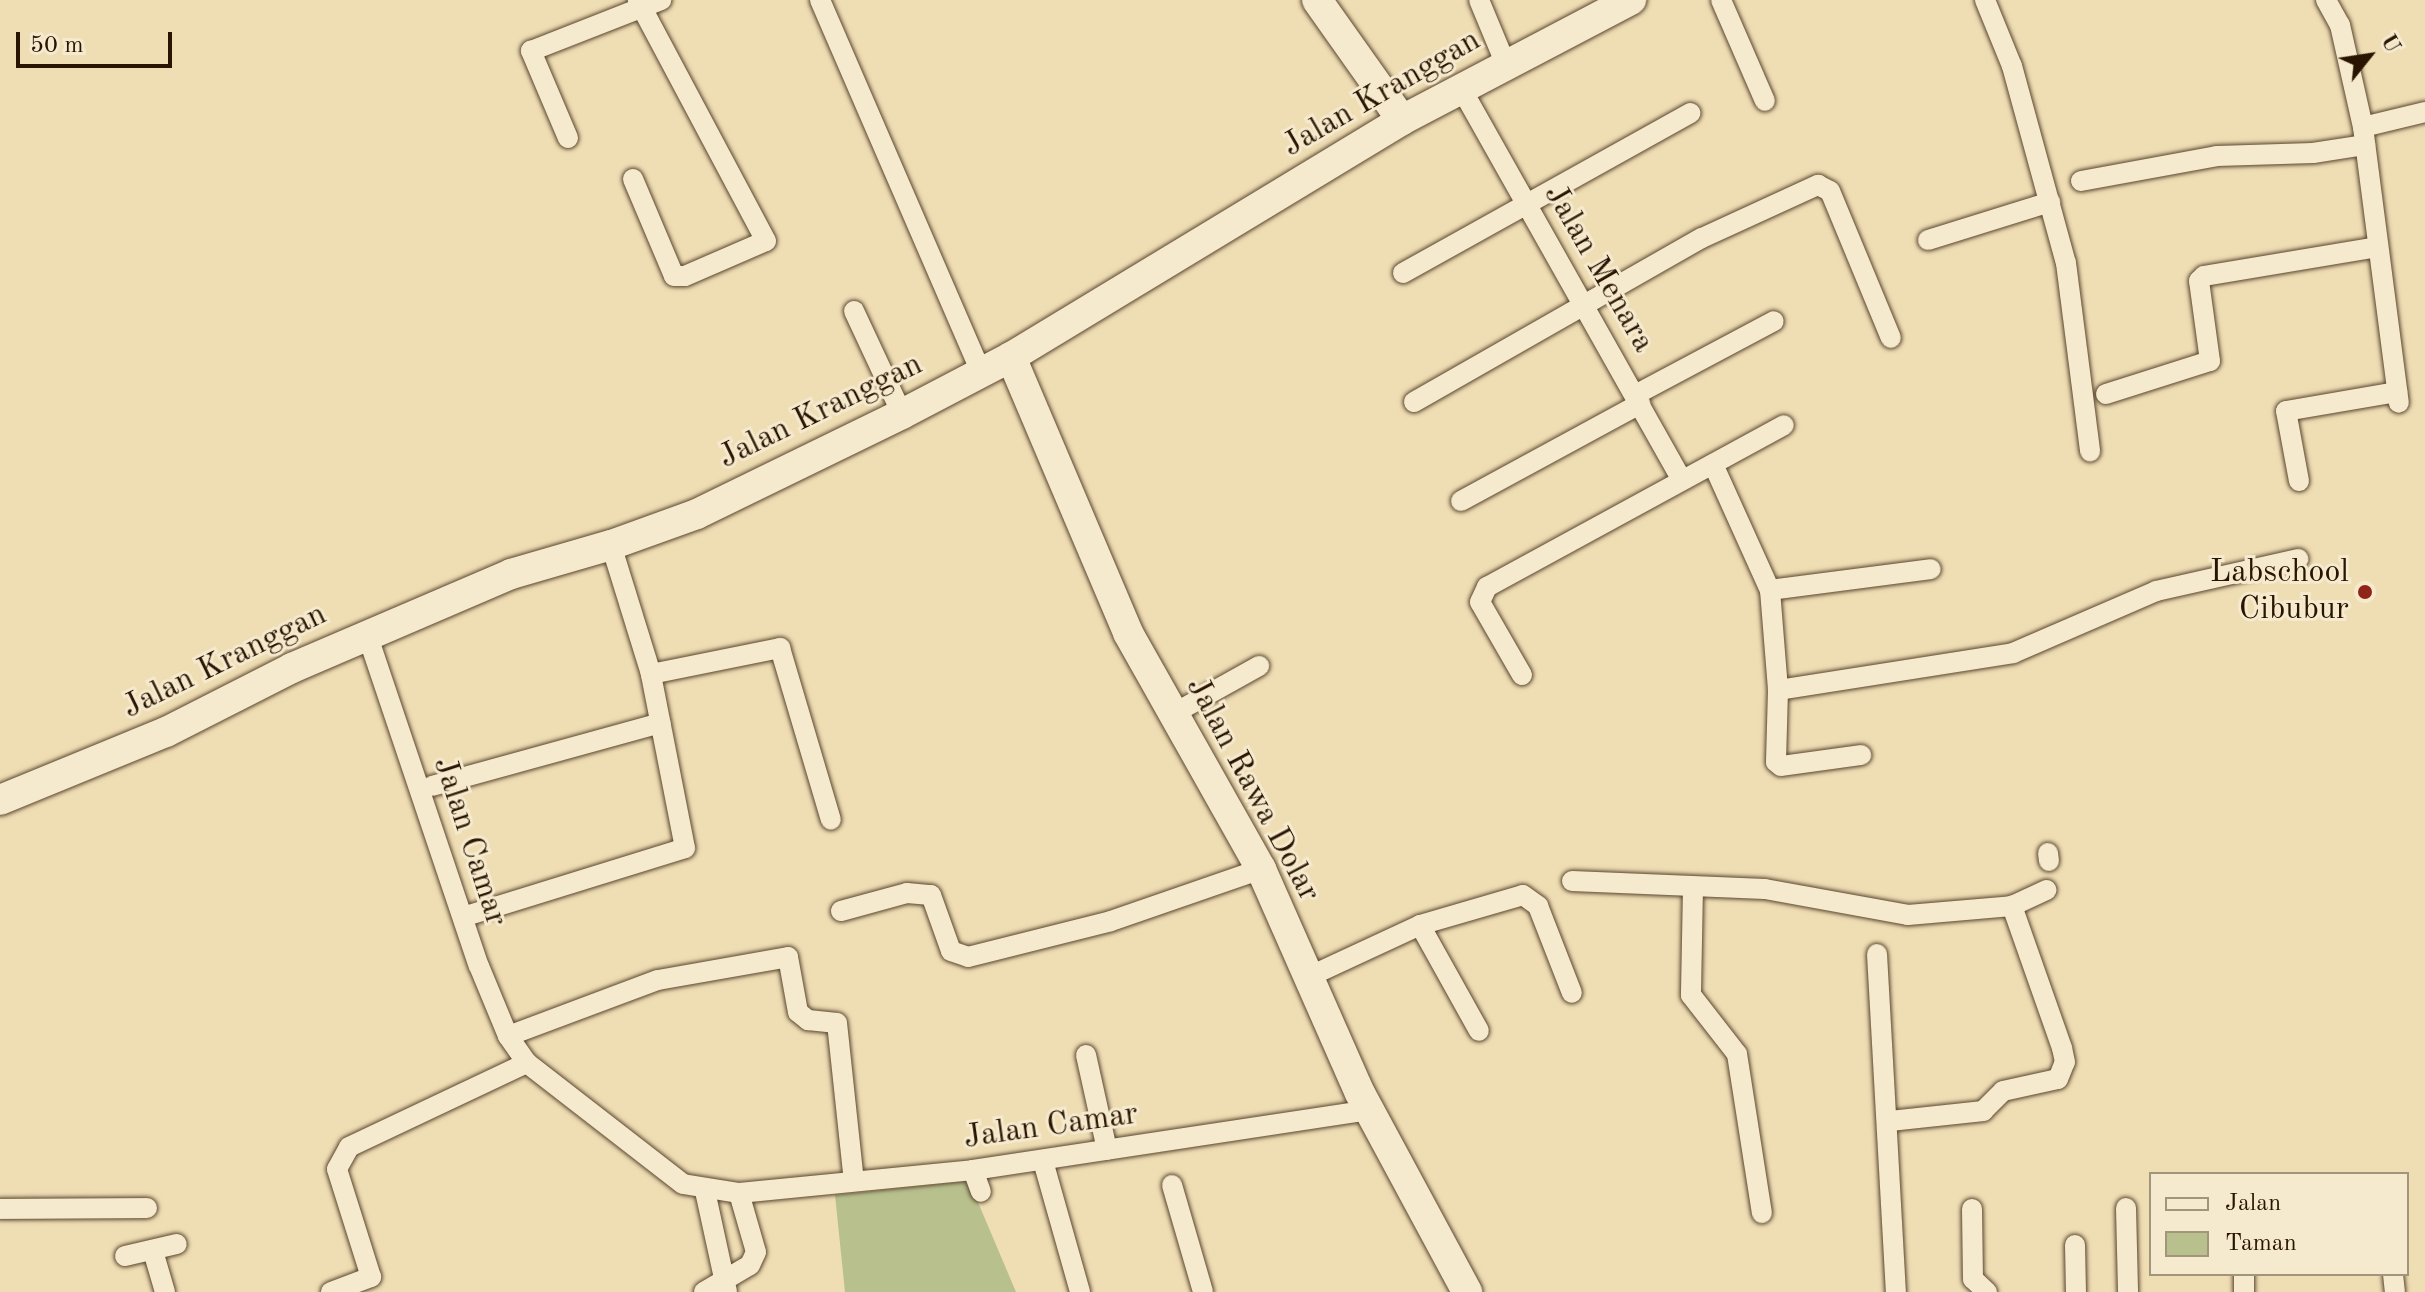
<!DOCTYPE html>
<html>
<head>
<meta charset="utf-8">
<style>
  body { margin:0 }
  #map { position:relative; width:2425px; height:1292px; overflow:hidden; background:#efddb4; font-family:"Old Standard TT",serif }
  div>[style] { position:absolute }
  .green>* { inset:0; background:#b8c18e }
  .roads { filter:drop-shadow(0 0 2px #5a462e) drop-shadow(0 0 2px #5a462e) }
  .street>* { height:20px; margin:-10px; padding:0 10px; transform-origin:10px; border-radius:10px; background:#f5e9ce }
  .secondary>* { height:30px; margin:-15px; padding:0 15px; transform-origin:15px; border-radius:15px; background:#f5e9ce }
  .dots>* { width:22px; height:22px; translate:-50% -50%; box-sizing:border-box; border:4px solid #f5e9ce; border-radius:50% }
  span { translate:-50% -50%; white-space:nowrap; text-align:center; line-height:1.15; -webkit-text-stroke:6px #f5e9ce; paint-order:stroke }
  .street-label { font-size:32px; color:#281401 }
  .poi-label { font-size:32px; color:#281401 }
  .right { translate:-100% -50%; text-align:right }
  .legend { position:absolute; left:2149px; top:1172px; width:260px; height:104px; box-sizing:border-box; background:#f5e9ce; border:2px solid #a3947c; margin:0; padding:10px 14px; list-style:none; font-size:24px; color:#281401 }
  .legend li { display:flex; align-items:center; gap:16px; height:40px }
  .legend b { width:40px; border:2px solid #a3947c }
  .north { position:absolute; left:2329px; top:16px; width:80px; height:80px; -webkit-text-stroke:6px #f5e9ce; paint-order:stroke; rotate:60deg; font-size:22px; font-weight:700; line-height:32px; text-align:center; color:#281401 }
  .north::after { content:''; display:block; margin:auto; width:28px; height:36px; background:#281401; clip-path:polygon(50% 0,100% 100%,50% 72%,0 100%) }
  .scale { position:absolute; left:16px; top:32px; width:156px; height:36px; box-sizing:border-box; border:4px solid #281401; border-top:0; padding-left:10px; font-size:24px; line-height:28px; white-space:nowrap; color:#281401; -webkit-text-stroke:6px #f5e9ce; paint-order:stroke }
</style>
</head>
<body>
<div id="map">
  <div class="green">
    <i style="clip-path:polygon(969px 1181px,1016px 1292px,845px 1292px,835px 1195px)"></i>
  </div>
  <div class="roads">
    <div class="street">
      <i style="left:820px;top:0;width:405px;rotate:66.6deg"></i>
      <i style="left:1479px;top:0;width:70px;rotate:67.4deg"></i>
      <i style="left:1721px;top:0;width:110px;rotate:66.5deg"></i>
      <i style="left:1985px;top:0;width:71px;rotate:67.8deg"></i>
      <i style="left:2012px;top:66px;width:204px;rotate:74.7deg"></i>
      <i style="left:2066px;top:263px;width:190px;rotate:82.7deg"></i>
      <i style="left:2326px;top:0;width:29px;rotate:61deg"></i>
      <i style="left:2340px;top:25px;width:105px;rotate:77.3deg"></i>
      <i style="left:2363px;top:127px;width:278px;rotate:82.6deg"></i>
      <i style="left:1461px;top:88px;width:450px;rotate:60.6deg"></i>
      <i style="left:2363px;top:127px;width:64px;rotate:-13.6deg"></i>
      <i style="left:568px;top:138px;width:95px;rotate:-113deg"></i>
      <i style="left:531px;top:51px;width:140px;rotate:-21.4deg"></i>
      <i style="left:633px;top:179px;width:105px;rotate:67.1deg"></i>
      <i style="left:674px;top:276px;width:11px"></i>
      <i style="left:685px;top:276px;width:88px;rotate:-23.4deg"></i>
      <i style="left:766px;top:241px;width:273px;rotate:-118deg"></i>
      <i style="left:2081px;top:181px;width:138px;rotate:-10.4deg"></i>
      <i style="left:2217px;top:156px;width:96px;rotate:-1.8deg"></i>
      <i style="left:2313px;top:153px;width:53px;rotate:-8.7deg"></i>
      <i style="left:1928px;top:240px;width:128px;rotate:-17.3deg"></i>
      <i style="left:1403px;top:273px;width:329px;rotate:-29.1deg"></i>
      <i style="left:854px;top:311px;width:114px;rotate:65deg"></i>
      <i style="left:2106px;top:394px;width:109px;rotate:-17.6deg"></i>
      <i style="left:2210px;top:361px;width:81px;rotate:-97.8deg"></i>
      <i style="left:2199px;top:281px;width:7px;rotate:-45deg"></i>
      <i style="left:2204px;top:276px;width:176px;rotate:-9.5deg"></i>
      <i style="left:1635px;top:395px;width:157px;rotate:-28deg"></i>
      <i style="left:1414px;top:402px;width:331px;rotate:-29.7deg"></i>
      <i style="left:1702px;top:238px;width:128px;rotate:-24.6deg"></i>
      <i style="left:1818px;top:185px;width:13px;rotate:27deg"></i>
      <i style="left:1830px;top:191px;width:159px;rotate:67.5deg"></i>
      <i style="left:1713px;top:464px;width:138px;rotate:65.7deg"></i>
      <i style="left:1770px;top:590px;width:100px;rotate:85.4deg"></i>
      <i style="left:1778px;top:690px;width:72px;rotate:91.6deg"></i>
      <i style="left:1776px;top:762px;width:6px;rotate:39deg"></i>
      <i style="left:1781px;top:766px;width:81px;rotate:-7.8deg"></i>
      <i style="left:2299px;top:481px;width:71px;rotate:-100.5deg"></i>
      <i style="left:2286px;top:411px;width:113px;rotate:-9.7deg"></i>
      <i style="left:1461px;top:501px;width:204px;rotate:-28.5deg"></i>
      <i style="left:1770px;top:590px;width:162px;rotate:-7.4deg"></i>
      <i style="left:367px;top:634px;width:350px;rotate:71.4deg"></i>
      <i style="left:479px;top:966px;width:76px;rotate:67.5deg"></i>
      <i style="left:508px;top:1036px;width:33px;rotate:55deg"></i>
      <i style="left:527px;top:1063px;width:197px;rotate:37.8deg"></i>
      <i style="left:683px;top:1184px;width:57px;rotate:9.1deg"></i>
      <i style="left:739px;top:1193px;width:235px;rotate:-5.6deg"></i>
      <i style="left:973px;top:1170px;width:402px;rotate:-8.6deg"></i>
      <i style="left:651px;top:674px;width:132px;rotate:-11.4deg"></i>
      <i style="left:780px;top:648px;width:179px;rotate:73.5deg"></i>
      <i style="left:1522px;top:675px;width:84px;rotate:-119.9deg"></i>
      <i style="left:1480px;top:602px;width:17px;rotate:-65deg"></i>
      <i style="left:1487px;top:587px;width:338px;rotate:-28.6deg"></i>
      <i style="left:1778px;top:690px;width:238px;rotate:-8.9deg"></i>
      <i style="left:2013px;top:653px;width:156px;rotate:-23.4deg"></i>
      <i style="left:2156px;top:591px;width:146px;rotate:-12.7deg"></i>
      <i style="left:1171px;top:715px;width:101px;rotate:-29.1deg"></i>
      <i style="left:432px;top:786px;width:237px;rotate:-15.4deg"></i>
      <i style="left:2048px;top:853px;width:8px;rotate:83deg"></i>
      <i style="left:1572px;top:881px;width:193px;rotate:2.4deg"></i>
      <i style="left:1765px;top:889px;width:145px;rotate:10.3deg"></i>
      <i style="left:1908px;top:915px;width:104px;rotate:-4.9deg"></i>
      <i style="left:2012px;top:906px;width:38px;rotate:-25deg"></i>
      <i style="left:1693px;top:888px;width:107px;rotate:91.1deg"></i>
      <i style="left:1691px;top:995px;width:75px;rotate:52.1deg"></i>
      <i style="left:1737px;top:1054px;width:161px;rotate:81.1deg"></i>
      <i style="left:841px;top:911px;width:68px;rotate:-15.3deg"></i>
      <i style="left:907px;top:893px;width:24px;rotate:5deg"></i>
      <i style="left:931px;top:895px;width:59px;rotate:70.3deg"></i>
      <i style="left:951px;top:951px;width:18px;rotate:19deg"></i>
      <i style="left:968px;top:957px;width:147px;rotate:-14.1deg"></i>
      <i style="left:1111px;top:921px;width:159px;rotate:-19.1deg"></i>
      <i style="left:469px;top:915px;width:226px;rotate:-17.2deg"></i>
      <i style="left:685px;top:848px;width:177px;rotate:-101.1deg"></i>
      <i style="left:651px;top:674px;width:135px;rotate:-107.2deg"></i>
      <i style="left:1420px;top:925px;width:121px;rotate:60.9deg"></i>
      <i style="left:1877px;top:954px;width:339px;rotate:86.8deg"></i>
      <i style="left:1306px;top:978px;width:126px;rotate:-24.9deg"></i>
      <i style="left:1420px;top:925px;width:107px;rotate:-16.2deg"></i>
      <i style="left:1523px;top:895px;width:19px;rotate:36deg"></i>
      <i style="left:1538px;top:906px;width:93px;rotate:68.7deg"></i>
      <i style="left:508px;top:1036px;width:160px;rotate:-20.5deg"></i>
      <i style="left:658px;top:980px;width:132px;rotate:-10deg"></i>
      <i style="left:788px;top:957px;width:56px;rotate:79.7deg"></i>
      <i style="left:798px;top:1012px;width:13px;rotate:39deg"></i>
      <i style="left:808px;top:1020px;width:29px;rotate:6deg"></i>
      <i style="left:837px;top:1023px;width:159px;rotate:83.9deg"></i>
      <i style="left:1086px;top:1055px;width:97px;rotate:77.5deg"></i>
      <i style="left:1890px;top:1121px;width:94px;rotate:-6.1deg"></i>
      <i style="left:1983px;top:1111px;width:28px;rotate:-45deg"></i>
      <i style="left:2003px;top:1091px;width:56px;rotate:-12.3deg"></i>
      <i style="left:2058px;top:1079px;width:18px;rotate:-68deg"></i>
      <i style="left:2065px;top:1062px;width:14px;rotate:-102deg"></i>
      <i style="left:2062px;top:1048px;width:151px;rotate:-109.4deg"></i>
      <i style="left:1043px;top:1161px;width:136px;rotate:74.2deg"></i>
      <i style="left:973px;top:1170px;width:23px;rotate:70deg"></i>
      <i style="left:1172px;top:1185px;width:111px;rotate:73.8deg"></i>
      <i style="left:705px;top:1191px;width:103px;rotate:77.7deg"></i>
      <i style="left:2126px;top:1208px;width:84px;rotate:88.6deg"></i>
      <i style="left:0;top:1209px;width:147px;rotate:-0.4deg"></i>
      <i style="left:1972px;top:1209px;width:70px;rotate:89.2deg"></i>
      <i style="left:1973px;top:1279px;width:19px;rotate:43deg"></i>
      <i style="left:2075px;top:1245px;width:47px;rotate:88.8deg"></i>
      <i style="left:153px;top:1251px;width:43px;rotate:73.7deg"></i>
      <i style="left:125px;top:1256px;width:53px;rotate:-13deg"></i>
      <i style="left:2393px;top:1274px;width:18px;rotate:84deg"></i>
      <i style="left:331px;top:1292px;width:43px;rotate:-20.6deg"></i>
      <i style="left:371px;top:1277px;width:113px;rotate:-107.5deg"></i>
      <i style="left:337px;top:1169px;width:25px;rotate:-61deg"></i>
      <i style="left:349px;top:1147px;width:197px;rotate:-25.3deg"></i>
      <i style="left:704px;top:1292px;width:53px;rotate:-30.4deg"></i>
      <i style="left:750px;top:1265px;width:14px;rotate:-65deg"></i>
      <i style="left:756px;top:1252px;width:61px;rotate:-106.1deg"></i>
      <i style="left:2244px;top:1292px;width:18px;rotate:-90deg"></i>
    </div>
    <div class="secondary">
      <i style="left:1317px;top:0;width:147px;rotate:54.7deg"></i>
      <i style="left:1011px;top:357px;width:300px;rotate:67deg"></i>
      <i style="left:1128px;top:633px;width:271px;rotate:60.6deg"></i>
      <i style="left:1261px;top:869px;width:245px;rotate:66.2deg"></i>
      <i style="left:1360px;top:1093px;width:226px;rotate:61.7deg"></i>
      <i style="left:0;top:800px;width:179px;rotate:-22.3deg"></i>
      <i style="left:166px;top:732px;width:141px;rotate:-26.9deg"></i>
      <i style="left:292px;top:668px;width:238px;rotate:-23.2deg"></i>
      <i style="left:511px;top:574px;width:104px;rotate:-16.2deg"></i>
      <i style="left:611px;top:545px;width:91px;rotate:-19.8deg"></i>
      <i style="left:697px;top:514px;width:228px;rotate:-26deg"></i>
      <i style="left:902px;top:414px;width:123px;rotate:-27.6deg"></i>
      <i style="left:1011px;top:357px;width:457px;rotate:-31.2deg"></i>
      <i style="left:1402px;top:120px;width:259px;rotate:-27.7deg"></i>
    </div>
  </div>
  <div class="dots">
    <i style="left:2365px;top:592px;background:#8f2418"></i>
  </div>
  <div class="street-label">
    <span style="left:1382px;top:94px;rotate:-30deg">Jalan Kranggan</span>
    <span style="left:1598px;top:269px;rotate:60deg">Jalan Menara</span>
    <span style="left:821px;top:412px;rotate:-26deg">Jalan Kranggan</span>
    <span style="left:225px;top:662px;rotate:-26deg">Jalan Kranggan</span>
    <span style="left:1252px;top:790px;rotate:62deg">Jalan Rawa Dolar</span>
    <span style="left:469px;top:842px;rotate:72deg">Jalan Camar</span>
    <span style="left:1051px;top:1127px;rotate:-8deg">Jalan Camar</span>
  </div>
  <div class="poi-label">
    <span class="right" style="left:2349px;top:592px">Labschool<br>Cibubur</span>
  </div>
  <ul class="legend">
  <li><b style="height:10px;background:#f5e9ce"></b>Jalan</li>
  <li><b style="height:22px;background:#b8c18e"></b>Taman</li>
  </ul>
  <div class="north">U</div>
  <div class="scale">50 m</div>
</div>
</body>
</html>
